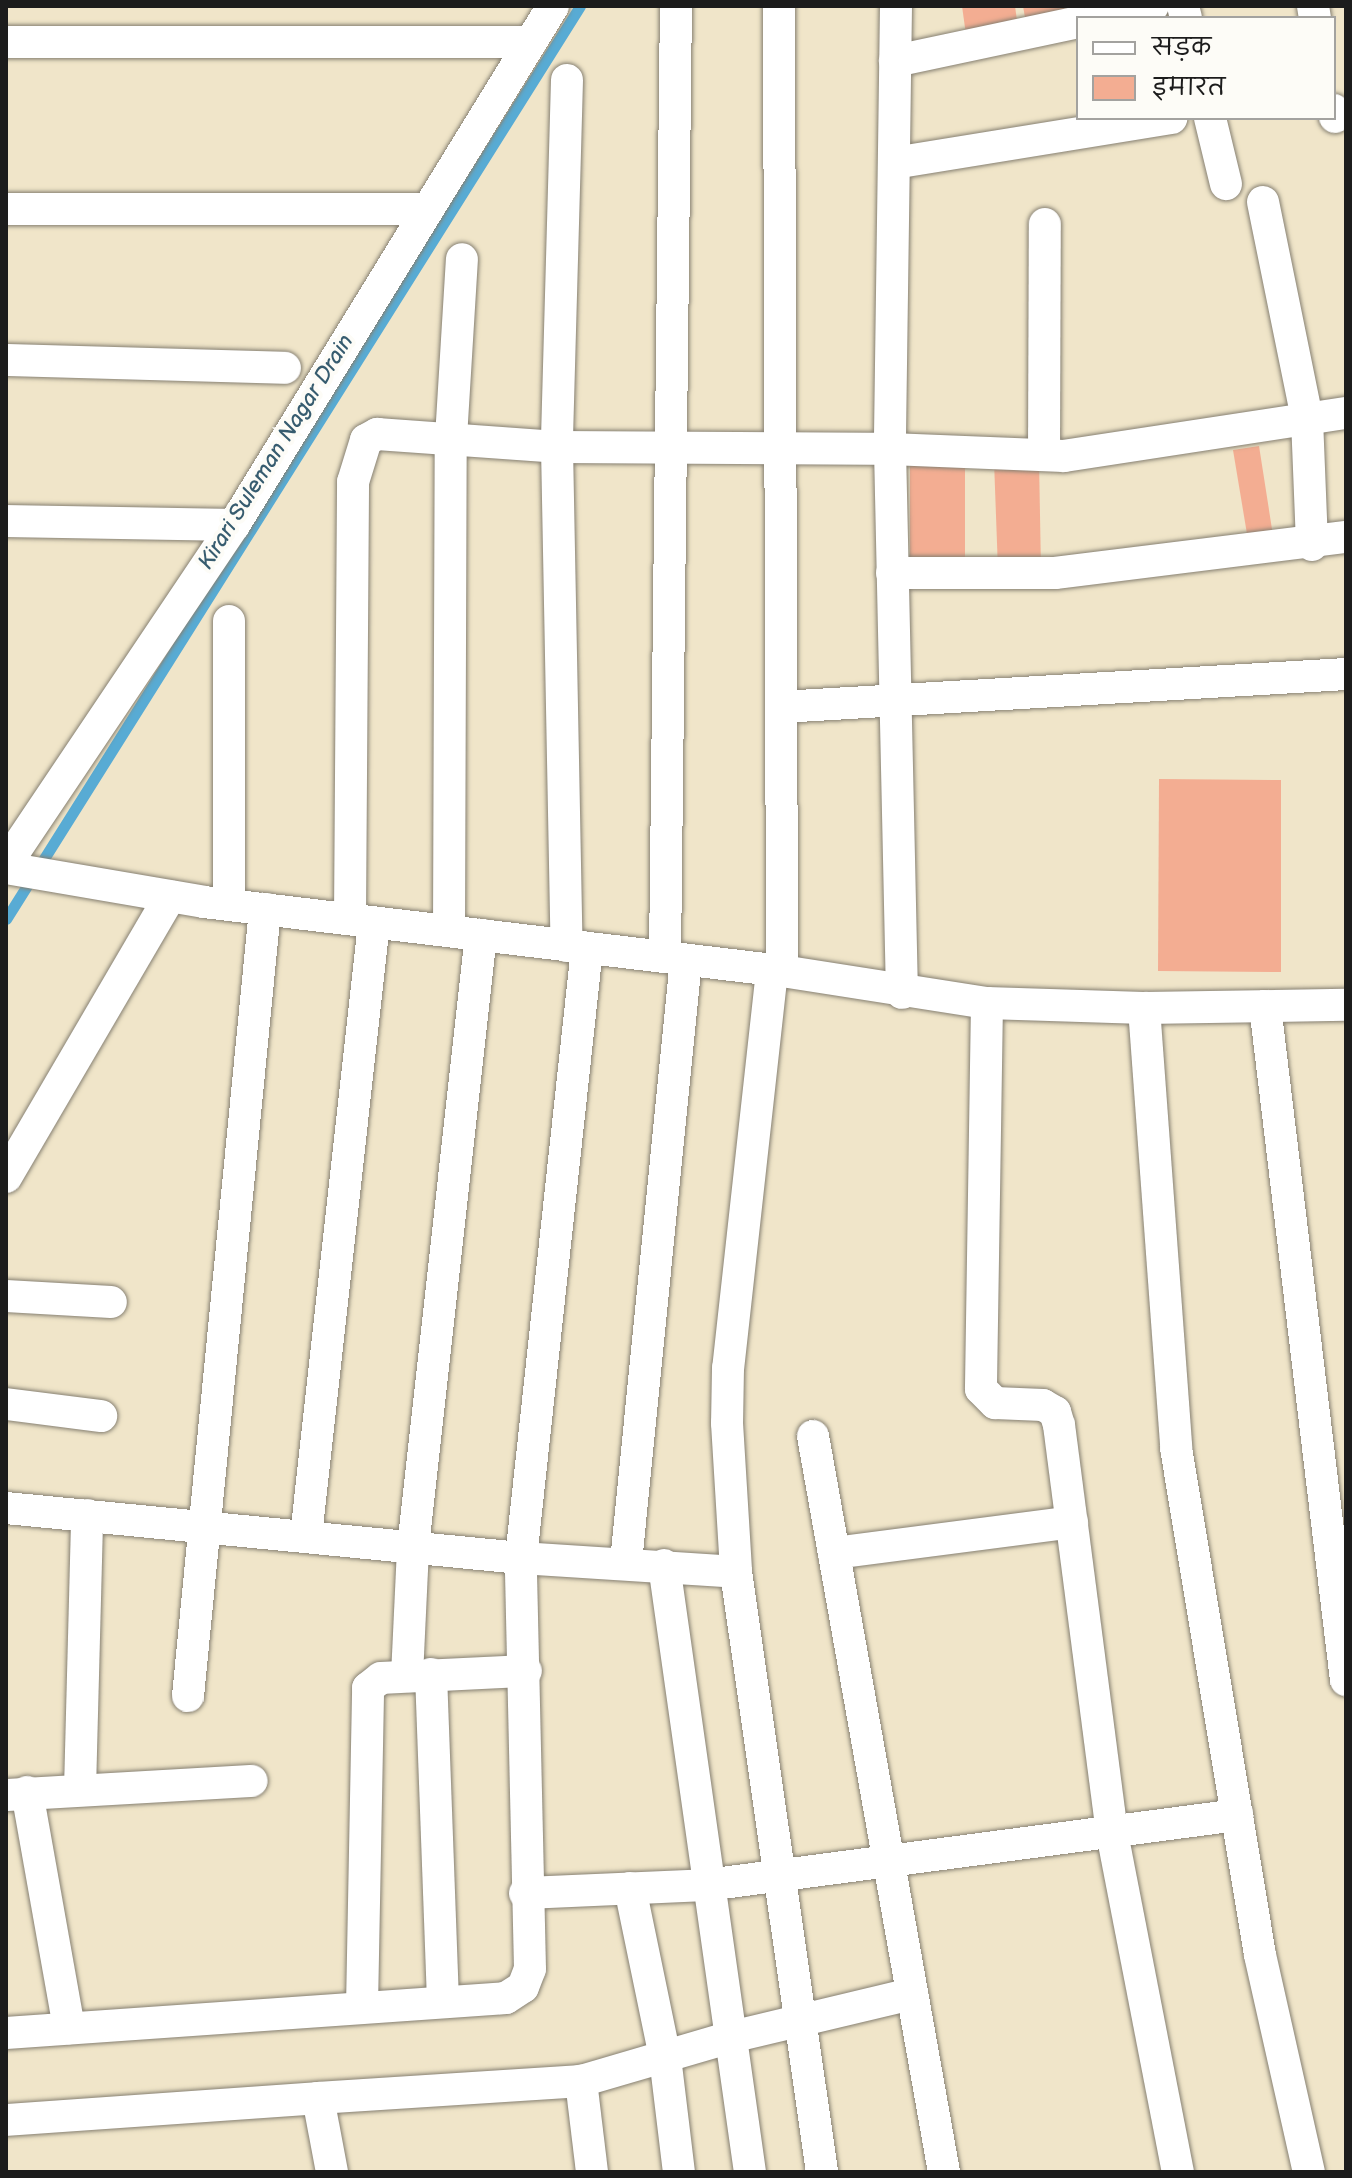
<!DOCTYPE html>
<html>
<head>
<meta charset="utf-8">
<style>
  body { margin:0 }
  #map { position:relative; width:1352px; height:2178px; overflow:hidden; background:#f0e5c9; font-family:"Balsamiq Sans","Playpen Sans Deva",sans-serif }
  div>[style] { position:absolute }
  .stream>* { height:11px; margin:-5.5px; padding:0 5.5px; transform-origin:5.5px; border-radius:5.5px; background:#58abd4 }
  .building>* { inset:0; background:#f3ad92 }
  .roads { filter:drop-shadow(0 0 2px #868072) drop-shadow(0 0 2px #868072) }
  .minor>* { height:32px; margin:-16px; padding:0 16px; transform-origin:16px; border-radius:16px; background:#fff }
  span { translate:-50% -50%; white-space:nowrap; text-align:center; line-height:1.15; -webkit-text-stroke:8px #fdfcf7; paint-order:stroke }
  .water-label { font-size:22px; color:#375c6f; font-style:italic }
  .frame { position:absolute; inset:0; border:8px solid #1c1c1c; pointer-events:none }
  .legend { position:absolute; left:1076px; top:16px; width:260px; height:104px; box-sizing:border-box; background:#fdfcf7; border:2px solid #a3a29f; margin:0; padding:10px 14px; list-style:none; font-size:24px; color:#1c1c1c }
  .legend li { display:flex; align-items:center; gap:16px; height:40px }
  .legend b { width:40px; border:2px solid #a3a29f }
</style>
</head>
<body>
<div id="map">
  <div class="stream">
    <i style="left:6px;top:919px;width:1078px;rotate:-57.84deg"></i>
  </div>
  <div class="building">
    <i style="clip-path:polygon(962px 6px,1015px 6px,1019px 35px,967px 42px)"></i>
    <i style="clip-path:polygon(1023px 6px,1064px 6px,1067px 22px,1027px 29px)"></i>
    <i style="clip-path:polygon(1259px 446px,1274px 542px,1249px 546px,1233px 450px)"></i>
    <i style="clip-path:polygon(910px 453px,965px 453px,965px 571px,910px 571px)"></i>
    <i style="clip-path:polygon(1039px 460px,1041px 570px,998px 570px,994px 461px)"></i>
    <i style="clip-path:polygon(1159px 779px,1281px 780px,1281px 972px,1158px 971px)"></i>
  </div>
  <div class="roads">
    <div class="minor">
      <i style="left:779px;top:6px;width:965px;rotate:89.82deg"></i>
      <i style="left:896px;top:6px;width:443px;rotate:90.8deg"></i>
      <i style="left:890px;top:449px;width:544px;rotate:88.74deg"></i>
      <i style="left:1183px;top:6px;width:12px;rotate:76deg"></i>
      <i style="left:1313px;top:6px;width:12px;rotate:81deg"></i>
      <i style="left:1097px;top:18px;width:57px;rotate:-12.1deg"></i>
      <i style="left:6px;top:42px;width:525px"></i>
      <i style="left:895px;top:61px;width:187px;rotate:-12deg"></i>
      <i style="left:567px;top:80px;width:367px;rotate:91.6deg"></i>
      <i style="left:557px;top:447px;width:499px;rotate:88.9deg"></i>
      <i style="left:1334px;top:110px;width:7px;rotate:82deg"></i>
      <i style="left:1210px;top:118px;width:68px;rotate:76.4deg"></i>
      <i style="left:894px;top:163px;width:281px;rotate:-9.2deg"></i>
      <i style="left:1263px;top:202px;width:221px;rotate:78.5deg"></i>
      <i style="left:1307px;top:419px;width:126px;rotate:87.7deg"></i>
      <i style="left:6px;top:209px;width:422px"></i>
      <i style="left:6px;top:360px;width:279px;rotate:1.6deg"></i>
      <i style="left:1044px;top:455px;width:231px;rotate:-89.8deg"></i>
      <i style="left:6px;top:521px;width:228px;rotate:1deg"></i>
      <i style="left:892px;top:573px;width:163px"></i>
      <i style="left:1055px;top:573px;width:293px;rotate:-7.1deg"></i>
      <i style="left:229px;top:621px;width:284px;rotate:90deg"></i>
      <i style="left:781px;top:707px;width:566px;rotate:-3.34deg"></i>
      <i style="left:6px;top:864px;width:409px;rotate:-56.1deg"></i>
      <i style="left:234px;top:525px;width:609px;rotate:-58.42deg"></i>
      <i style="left:6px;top:868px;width:201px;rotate:9.7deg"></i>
      <i style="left:204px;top:902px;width:582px;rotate:6.81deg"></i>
      <i style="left:782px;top:971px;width:207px;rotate:8.9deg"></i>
      <i style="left:987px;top:1003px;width:157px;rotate:1.8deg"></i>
      <i style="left:1144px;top:1008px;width:202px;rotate:-0.9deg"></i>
      <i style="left:350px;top:919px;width:437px;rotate:-89.6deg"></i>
      <i style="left:353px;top:482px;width:44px;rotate:-72.8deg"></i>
      <i style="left:366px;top:440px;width:13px;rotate:-29deg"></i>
      <i style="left:377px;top:434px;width:180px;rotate:4.1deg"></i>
      <i style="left:557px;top:447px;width:333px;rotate:0.3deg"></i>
      <i style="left:890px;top:449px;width:174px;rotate:2.3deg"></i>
      <i style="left:1064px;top:456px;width:285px;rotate:-8.7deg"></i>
      <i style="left:449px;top:931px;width:493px;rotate:-89.8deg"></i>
      <i style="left:451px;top:438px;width:179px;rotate:-86.5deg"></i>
      <i style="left:665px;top:957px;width:951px;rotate:-89.34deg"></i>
      <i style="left:772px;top:971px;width:399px;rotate:96.3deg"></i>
      <i style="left:728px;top:1368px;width:55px;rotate:91deg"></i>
      <i style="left:727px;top:1423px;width:149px;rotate:86.5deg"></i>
      <i style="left:736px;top:1572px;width:606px;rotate:81.84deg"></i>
      <i style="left:987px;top:1003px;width:386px;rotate:90.9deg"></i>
      <i style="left:981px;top:1389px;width:20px;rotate:45deg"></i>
      <i style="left:995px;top:1403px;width:48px;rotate:2.4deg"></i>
      <i style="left:1043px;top:1405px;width:14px;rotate:30deg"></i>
      <i style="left:1055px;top:1412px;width:14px;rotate:73deg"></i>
      <i style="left:1059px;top:1425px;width:411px;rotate:82.6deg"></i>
      <i style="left:1112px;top:1833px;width:345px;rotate:79deg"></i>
      <i style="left:1265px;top:1006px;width:679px;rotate:83.15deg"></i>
      <i style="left:1144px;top:1008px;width:441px;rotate:85.8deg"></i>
      <i style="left:1176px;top:1448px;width:514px;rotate:80.59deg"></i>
      <i style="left:1260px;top:1955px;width:222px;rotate:77.3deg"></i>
      <i style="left:6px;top:1177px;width:325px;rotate:-59.7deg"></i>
      <i style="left:6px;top:1296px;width:105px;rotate:3.3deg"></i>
      <i style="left:6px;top:1404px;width:96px;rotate:7.2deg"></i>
      <i style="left:813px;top:1436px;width:748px;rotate:79.91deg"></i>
      <i style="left:6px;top:1508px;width:517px;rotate:5.55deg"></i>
      <i style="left:521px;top:1558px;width:215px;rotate:3.7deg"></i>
      <i style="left:306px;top:1536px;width:617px;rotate:-83.67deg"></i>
      <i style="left:834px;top:1553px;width:240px;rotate:-7.4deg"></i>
      <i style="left:626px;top:1562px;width:605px;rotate:-84.31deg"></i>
      <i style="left:664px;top:1565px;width:613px;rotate:81.94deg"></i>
      <i style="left:431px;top:1674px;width:327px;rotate:87.9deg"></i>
      <i style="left:407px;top:1676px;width:129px;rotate:-87.3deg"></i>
      <i style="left:413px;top:1547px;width:616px;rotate:-83.66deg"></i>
      <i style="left:188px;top:1696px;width:791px;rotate:-84.41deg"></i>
      <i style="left:80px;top:1790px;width:275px;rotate:-88.5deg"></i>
      <i style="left:27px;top:1792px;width:240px;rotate:79.9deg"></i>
      <i style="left:6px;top:1795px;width:246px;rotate:-3.3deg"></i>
      <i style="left:630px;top:1888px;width:173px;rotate:78.3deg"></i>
      <i style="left:665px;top:2057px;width:116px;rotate:83.1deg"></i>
      <i style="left:525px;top:1893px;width:182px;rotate:-2.5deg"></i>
      <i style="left:707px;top:1885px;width:535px;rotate:-7.52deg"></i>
      <i style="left:362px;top:2007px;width:319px;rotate:-88.9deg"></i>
      <i style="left:368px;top:1688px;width:16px;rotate:-38deg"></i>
      <i style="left:381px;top:1678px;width:145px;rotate:-2.8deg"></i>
      <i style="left:6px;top:2033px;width:501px;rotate:-4deg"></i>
      <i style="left:506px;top:1998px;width:20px;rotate:-33deg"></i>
      <i style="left:523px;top:1987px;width:19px;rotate:-69deg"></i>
      <i style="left:530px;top:1969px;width:411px;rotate:-91.3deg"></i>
      <i style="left:521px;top:1558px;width:614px;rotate:-83.82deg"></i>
      <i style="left:6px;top:2120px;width:313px;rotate:-4deg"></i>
      <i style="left:332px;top:2172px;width:75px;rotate:-100.7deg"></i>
      <i style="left:318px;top:2098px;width:264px;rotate:-3.7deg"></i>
      <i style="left:592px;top:2172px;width:92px;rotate:-96.9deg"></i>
      <i style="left:581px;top:2081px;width:156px;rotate:-16.3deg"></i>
      <i style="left:731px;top:2037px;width:186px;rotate:-13.4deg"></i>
    </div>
  </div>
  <div class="water-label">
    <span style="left:276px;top:452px;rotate:-58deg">Kirari Suleman Nagar Drain</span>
  </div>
  <div class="frame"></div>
  <ul class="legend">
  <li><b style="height:10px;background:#fff"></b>सड़क</li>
  <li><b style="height:22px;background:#f3ad92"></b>इमारत</li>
  </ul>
</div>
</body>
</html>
